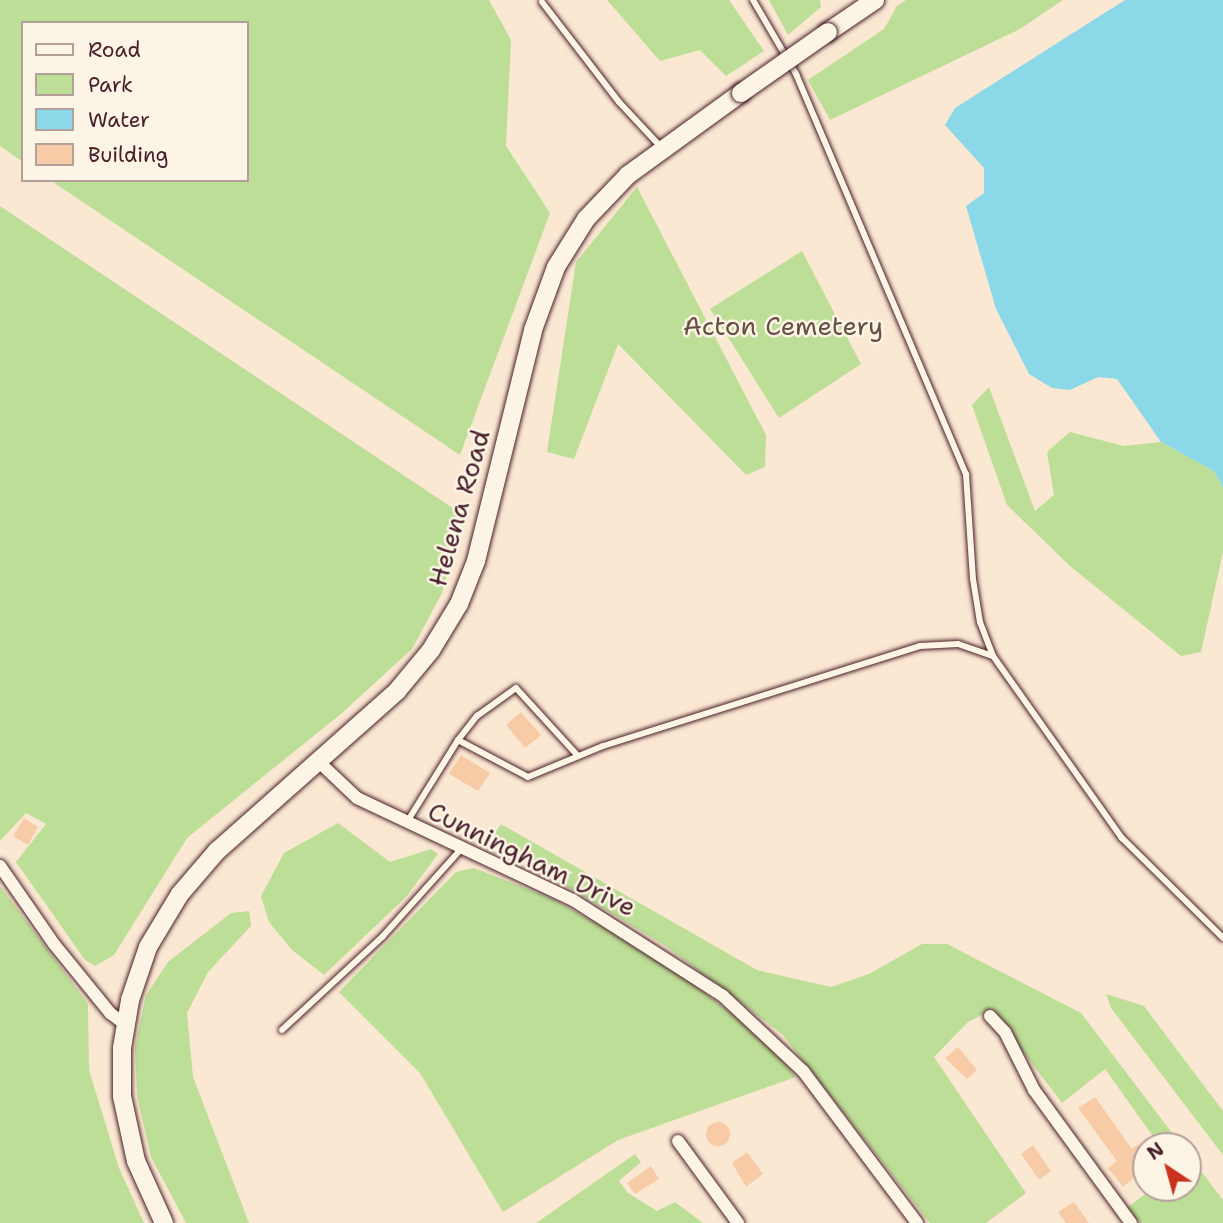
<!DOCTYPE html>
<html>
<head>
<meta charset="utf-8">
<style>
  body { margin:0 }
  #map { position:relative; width:1223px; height:1223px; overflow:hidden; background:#fbe8d2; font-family:"Shantell Sans",sans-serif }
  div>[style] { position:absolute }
  .green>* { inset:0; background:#bdde97 }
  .water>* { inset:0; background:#8bd8e9 }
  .building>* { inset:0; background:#f8cba7 }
  .round { border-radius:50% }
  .roads { filter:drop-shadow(0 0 2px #4a1f2b) drop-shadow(0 0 2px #4a1f2b) }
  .service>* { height:6px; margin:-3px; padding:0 3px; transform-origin:3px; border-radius:3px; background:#fcf5e5 }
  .minor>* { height:12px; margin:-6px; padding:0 6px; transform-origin:6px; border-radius:6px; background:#fcf5e5 }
  .secondary>* { height:18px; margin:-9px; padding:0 9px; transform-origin:9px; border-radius:9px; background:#fcf5e5 }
  .bridges { filter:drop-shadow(0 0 2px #4a1f2b) drop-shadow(0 0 2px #4a1f2b) }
  .secondary-bridge>* { height:18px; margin:-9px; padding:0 9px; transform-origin:9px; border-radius:9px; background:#fcf5e5 }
  span { translate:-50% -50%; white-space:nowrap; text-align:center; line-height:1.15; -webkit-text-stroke:5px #fcf5e5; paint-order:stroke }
  .park-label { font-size:26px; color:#674f46 }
  .street-label { font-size:26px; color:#4a1f2b }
  .legend { position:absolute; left:21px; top:21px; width:228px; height:161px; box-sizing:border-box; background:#fcf5e5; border:2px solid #b59f9b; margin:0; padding:9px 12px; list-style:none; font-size:21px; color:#4a1f2b }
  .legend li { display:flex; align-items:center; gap:14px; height:35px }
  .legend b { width:35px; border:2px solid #b59f9b }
  .north { position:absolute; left:1132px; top:1132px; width:70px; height:70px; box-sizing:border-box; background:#fcf5e5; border:2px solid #b59f9b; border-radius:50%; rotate:324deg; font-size:19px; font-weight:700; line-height:28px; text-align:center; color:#4a1f2b }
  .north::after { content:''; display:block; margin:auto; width:24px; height:32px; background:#c8321e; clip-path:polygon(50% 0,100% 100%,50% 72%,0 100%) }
</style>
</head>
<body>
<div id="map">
  <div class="green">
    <i style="clip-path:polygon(0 0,489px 0,511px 40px,506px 146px,550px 213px,460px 455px,50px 180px,247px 180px,247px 23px,23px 23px,23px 162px,0 146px)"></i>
    <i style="clip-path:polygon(607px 0,729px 0,764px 51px,726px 76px,700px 50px,660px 61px)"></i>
    <i style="clip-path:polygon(769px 0,820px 0,821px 7px,788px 35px)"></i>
    <i style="clip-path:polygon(906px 0,1063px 0,1020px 29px,830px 120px,808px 80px,884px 29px,897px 6px)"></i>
    <i style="clip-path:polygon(637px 187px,766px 435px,765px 467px,746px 475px,618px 344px,574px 459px,547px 452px,576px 262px)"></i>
    <i style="clip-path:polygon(0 206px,463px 515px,442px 593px,412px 649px,342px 713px,187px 838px,114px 955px,95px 966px,85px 960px,16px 862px,46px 824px,26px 813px,0 841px)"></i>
    <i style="clip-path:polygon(802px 251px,861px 364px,779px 418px,710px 309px)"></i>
    <i style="clip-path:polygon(989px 387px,1035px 511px,1054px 495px,1047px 452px,1070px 432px,1124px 446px,1161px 442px,1214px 471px,1223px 488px,1223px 552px,1201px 652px,1181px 656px,1070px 566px,1007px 505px,972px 405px)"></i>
    <i style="clip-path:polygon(338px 823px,390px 862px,431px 849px,438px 854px,406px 897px,324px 975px,292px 950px,269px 922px,261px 896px,284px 853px)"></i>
    <i style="clip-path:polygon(501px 824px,757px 970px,831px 987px,869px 974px,922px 944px,947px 944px,1081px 1013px,1182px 1146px,1160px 1146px,1105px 1069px,1062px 1103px,991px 1010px,968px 1022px,934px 1057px,1026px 1193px,986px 1223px,930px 1223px,782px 1034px,667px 947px,490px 840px)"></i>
    <i style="clip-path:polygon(474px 868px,553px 899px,661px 960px,731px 1013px,771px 1047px,796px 1077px,618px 1140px,503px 1212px,420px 1073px,339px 992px,456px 872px)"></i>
    <i style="clip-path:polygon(0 886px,88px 1004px,89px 1070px,119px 1168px,144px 1223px,0 1223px)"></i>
    <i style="clip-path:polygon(249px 911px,251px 926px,208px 972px,187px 1013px,193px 1077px,249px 1223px,186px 1223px,151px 1157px,137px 1096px,135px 1047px,146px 995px,168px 962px,231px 913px)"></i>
    <i style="clip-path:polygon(1106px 994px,1144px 1006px,1223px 1111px,1223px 1155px,1111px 1008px)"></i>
    <i style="clip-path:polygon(635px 1154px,641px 1162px,619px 1181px,628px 1193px,657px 1211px,675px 1202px,703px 1223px,536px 1223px)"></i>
    <i style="clip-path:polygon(1188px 1154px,1223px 1200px,1223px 1223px,1139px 1223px,1127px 1208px,1153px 1188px,1188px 1188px)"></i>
  </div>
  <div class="water">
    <i style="clip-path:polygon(1125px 0,1223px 0,1223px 488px,1214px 471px,1161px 442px,1117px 379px,1098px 377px,1070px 390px,1052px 388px,1029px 374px,996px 309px,966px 206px,984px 193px,984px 168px,945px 125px,955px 108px)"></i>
  </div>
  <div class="building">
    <i style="clip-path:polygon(521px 712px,541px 735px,525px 748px,506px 725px)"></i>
    <i style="clip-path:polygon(461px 755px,490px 773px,478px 791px,449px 774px)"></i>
    <i style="clip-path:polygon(24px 818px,38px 827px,28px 845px,13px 836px)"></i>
    <i style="clip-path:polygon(958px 1047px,977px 1070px,967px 1079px,945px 1058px)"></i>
    <i style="clip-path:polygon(1095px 1097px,1132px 1149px,1146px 1138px,1146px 1168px,1123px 1187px,1108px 1168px,1117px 1161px,1078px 1108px)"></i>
    <i class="round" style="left:706px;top:1122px;width:24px;height:24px"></i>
    <i style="clip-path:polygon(1033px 1145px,1051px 1171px,1039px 1180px,1021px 1154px)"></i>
    <i style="clip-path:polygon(747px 1152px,763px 1174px,746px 1187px,732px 1163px)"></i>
    <i style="clip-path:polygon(651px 1166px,659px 1179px,635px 1194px,627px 1183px)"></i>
    <i style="clip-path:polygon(1074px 1202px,1089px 1223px,1066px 1223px,1058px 1212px)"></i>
  </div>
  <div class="roads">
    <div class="service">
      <i style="left:753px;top:0;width:86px;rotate:59.8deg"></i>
      <i style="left:796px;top:74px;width:435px;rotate:67deg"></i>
      <i style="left:966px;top:474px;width:105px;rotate:86.2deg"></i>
      <i style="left:973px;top:579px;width:44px;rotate:80.8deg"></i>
      <i style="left:980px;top:622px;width:36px;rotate:69deg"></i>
      <i style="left:993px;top:656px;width:223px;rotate:54.7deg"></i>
      <i style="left:1122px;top:838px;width:142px;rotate:44.7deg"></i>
      <i style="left:542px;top:2px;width:126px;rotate:52.4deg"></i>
      <i style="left:619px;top:102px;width:62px;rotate:47deg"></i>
      <i style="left:458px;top:740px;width:31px;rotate:-52deg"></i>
      <i style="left:477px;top:716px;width:48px;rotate:-35.7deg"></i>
      <i style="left:516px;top:688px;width:92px;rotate:47.6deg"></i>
      <i style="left:407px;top:822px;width:97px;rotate:-58.1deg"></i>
      <i style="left:458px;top:740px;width:79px;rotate:27.9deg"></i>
      <i style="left:528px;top:777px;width:81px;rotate:-22.5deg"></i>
      <i style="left:603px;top:746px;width:332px;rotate:-17.5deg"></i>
      <i style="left:920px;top:646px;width:38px;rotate:-3deg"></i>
      <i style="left:958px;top:644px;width:37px;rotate:19deg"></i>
      <i style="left:282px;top:1030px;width:138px;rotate:-42.9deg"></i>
      <i style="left:383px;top:936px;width:117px;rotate:-48.1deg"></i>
    </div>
    <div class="minor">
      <i style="left:318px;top:761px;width:54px;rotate:43.5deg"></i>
      <i style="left:357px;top:798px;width:239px;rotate:25.3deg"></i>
      <i style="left:573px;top:900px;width:178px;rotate:32.6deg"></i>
      <i style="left:723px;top:996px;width:110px;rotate:43.2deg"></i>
      <i style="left:803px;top:1071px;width:190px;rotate:53.1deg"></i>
      <i style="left:0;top:866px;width:95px;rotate:55.3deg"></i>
      <i style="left:54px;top:944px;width:89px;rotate:50.9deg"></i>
      <i style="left:110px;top:1013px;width:20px;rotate:37deg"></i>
      <i style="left:990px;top:1016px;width:22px;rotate:47deg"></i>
      <i style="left:1005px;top:1032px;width:65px;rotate:63.4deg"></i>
      <i style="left:1034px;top:1090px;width:165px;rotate:53.9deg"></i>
      <i style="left:678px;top:1141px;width:102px;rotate:53.8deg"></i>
    </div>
    <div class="secondary">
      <i style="left:828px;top:32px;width:57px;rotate:-34.2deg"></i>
      <i style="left:164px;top:1223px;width:68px;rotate:-114.3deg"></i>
      <i style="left:136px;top:1161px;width:66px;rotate:-102.2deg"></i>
      <i style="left:122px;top:1096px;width:48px;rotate:-90deg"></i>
      <i style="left:122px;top:1048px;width:49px;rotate:-80.5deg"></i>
      <i style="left:130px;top:1000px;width:56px;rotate:-71.2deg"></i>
      <i style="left:148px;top:947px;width:62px;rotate:-58.9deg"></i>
      <i style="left:180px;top:894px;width:57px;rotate:-49.3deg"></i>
      <i style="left:217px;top:851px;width:241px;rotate:-41.6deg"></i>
      <i style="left:397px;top:691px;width:53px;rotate:-50.3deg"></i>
      <i style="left:431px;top:650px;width:54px;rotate:-58.7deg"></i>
      <i style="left:459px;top:604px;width:46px;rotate:-68.4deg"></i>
      <i style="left:476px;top:561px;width:238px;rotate:-76.1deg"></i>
      <i style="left:533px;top:330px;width:67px;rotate:-69.9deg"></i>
      <i style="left:556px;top:267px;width:57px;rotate:-58deg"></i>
      <i style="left:586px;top:219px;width:61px;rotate:-46.3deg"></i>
      <i style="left:628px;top:175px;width:140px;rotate:-36deg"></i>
    </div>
  </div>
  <div class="bridges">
    <div class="secondary-bridge">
      <i style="left:741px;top:93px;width:106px;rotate:-35deg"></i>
    </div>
  </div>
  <div class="park-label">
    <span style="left:783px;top:326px">Acton Cemetery</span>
  </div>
  <div class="street-label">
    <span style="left:459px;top:508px;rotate:-74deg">Helena Road</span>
    <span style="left:532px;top:859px;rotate:26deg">Cunningham Drive</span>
  </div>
  <ul class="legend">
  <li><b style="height:9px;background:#fcf5e5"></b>Road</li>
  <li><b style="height:19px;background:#bdde97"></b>Park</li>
  <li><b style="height:19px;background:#8bd8e9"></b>Water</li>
  <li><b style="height:19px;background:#f8cba7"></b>Building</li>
  </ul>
  <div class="north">N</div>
</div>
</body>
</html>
